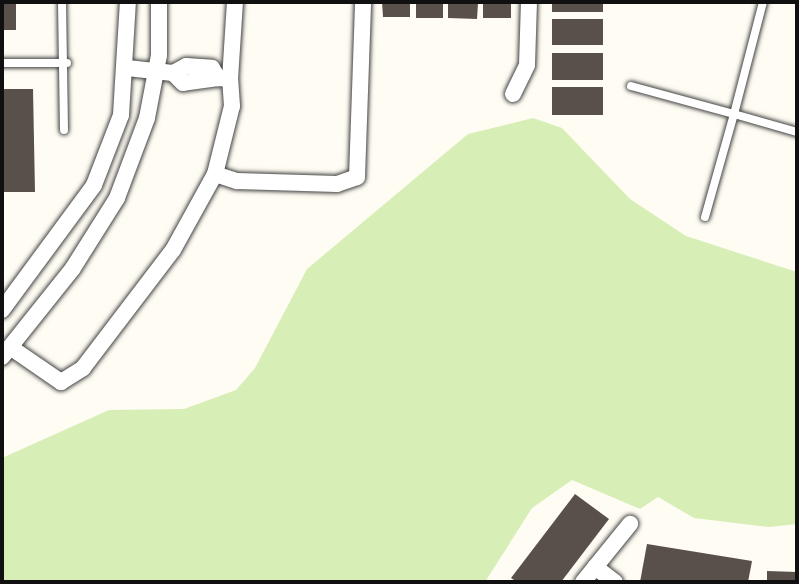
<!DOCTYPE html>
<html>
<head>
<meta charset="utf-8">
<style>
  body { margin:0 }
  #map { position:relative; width:799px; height:584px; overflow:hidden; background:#fffcf3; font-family:Bitter,serif }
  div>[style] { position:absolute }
  .green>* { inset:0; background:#d8eeb7 }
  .building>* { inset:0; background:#5a504b }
  .roads { filter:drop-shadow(0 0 2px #434343) drop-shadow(0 0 2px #434343) }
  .lane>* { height:8px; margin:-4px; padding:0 4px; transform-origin:4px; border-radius:4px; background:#fff }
  .street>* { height:16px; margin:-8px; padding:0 8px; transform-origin:8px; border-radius:8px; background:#fff }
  span { translate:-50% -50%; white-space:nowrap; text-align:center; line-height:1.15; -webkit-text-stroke:7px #fff; paint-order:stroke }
  .frame { position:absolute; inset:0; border:4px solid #101010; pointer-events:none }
</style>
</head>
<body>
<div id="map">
  <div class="green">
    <i style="clip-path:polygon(533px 118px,562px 128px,630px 199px,686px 236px,797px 272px,797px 524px,769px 527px,694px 518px,658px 497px,640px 509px,572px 480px,532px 508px,485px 582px,2px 582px,2px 458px,109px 410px,184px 409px,236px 390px,255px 368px,307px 269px,468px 134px)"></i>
  </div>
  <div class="building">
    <i style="clip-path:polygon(2px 2px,16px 2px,16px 30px,2px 30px)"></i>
    <i style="clip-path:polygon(382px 2px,410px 2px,410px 17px,383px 17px)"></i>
    <i style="clip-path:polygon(416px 2px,443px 2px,443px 18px,416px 18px)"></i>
    <i style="clip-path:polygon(448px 2px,478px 3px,477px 19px,448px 18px)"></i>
    <i style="clip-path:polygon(483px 2px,511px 2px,511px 18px,483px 18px)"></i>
    <i style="clip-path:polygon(552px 2px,603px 2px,603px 12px,552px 12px)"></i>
    <i style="clip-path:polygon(552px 19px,603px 19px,603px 45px,552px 45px)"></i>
    <i style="clip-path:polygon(552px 53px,603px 53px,603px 80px,552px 80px)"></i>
    <i style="clip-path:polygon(552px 87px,603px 87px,603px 115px,552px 115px)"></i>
    <i style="clip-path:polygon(2px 89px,33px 89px,35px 192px,2px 192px)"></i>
    <i style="clip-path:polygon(575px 494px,609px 519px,561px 582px,517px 582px,511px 578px)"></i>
    <i style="clip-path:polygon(647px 544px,752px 561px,748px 582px,640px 582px)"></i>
    <i style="clip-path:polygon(767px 571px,797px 572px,797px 582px,767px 582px)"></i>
  </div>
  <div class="roads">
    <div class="lane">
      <i style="left:62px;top:2px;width:128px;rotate:89.1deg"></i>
      <i style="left:763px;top:2px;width:116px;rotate:104.5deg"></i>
      <i style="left:734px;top:114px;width:66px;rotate:15.9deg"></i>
      <i style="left:2px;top:63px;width:65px"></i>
      <i style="left:631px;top:86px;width:107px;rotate:15.2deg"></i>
      <i style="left:734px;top:114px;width:107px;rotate:105.7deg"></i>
    </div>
    <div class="street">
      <i style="left:127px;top:68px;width:46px;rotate:6.2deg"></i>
      <i style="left:173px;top:73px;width:15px;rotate:-28deg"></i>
      <i style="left:186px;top:66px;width:26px;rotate:4deg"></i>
      <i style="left:212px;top:68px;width:12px;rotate:59deg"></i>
      <i style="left:218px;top:78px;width:35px;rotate:172deg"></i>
      <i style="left:183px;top:83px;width:14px;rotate:-135deg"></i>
      <i style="left:230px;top:79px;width:77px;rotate:-86.3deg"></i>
      <i style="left:513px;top:94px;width:32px;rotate:-64deg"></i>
      <i style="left:527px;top:65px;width:63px;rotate:-88.2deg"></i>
      <i style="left:215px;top:174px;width:23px;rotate:18deg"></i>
      <i style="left:237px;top:181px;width:100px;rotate:1.7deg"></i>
      <i style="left:337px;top:184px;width:21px;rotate:-19deg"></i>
      <i style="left:357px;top:177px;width:175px;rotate:-88deg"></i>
      <i style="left:2px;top:310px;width:155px;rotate:-53.6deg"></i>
      <i style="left:94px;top:185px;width:75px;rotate:-68.9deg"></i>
      <i style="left:121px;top:115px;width:113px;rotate:-86.5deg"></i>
      <i style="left:10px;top:347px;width:62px;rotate:34.5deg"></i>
      <i style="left:61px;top:382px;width:26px;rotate:-32deg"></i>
      <i style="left:83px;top:368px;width:148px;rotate:-52.7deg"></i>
      <i style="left:173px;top:250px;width:87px;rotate:-61.1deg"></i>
      <i style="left:215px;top:174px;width:70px;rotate:-76deg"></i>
      <i style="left:232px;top:106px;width:27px;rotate:-94deg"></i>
      <i style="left:230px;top:79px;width:12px;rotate:-175deg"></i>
      <i style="left:2px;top:357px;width:114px;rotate:-51.4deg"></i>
      <i style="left:73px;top:268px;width:83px;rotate:-57.8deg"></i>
      <i style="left:117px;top:198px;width:85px;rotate:-69.4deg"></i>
      <i style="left:147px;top:118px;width:64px;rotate:-79.2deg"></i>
      <i style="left:159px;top:55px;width:53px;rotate:-90deg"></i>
      <i style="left:595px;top:567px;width:25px;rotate:37deg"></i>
      <i style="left:583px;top:582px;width:75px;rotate:-51deg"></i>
    </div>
  </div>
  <div class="frame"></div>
</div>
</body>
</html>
